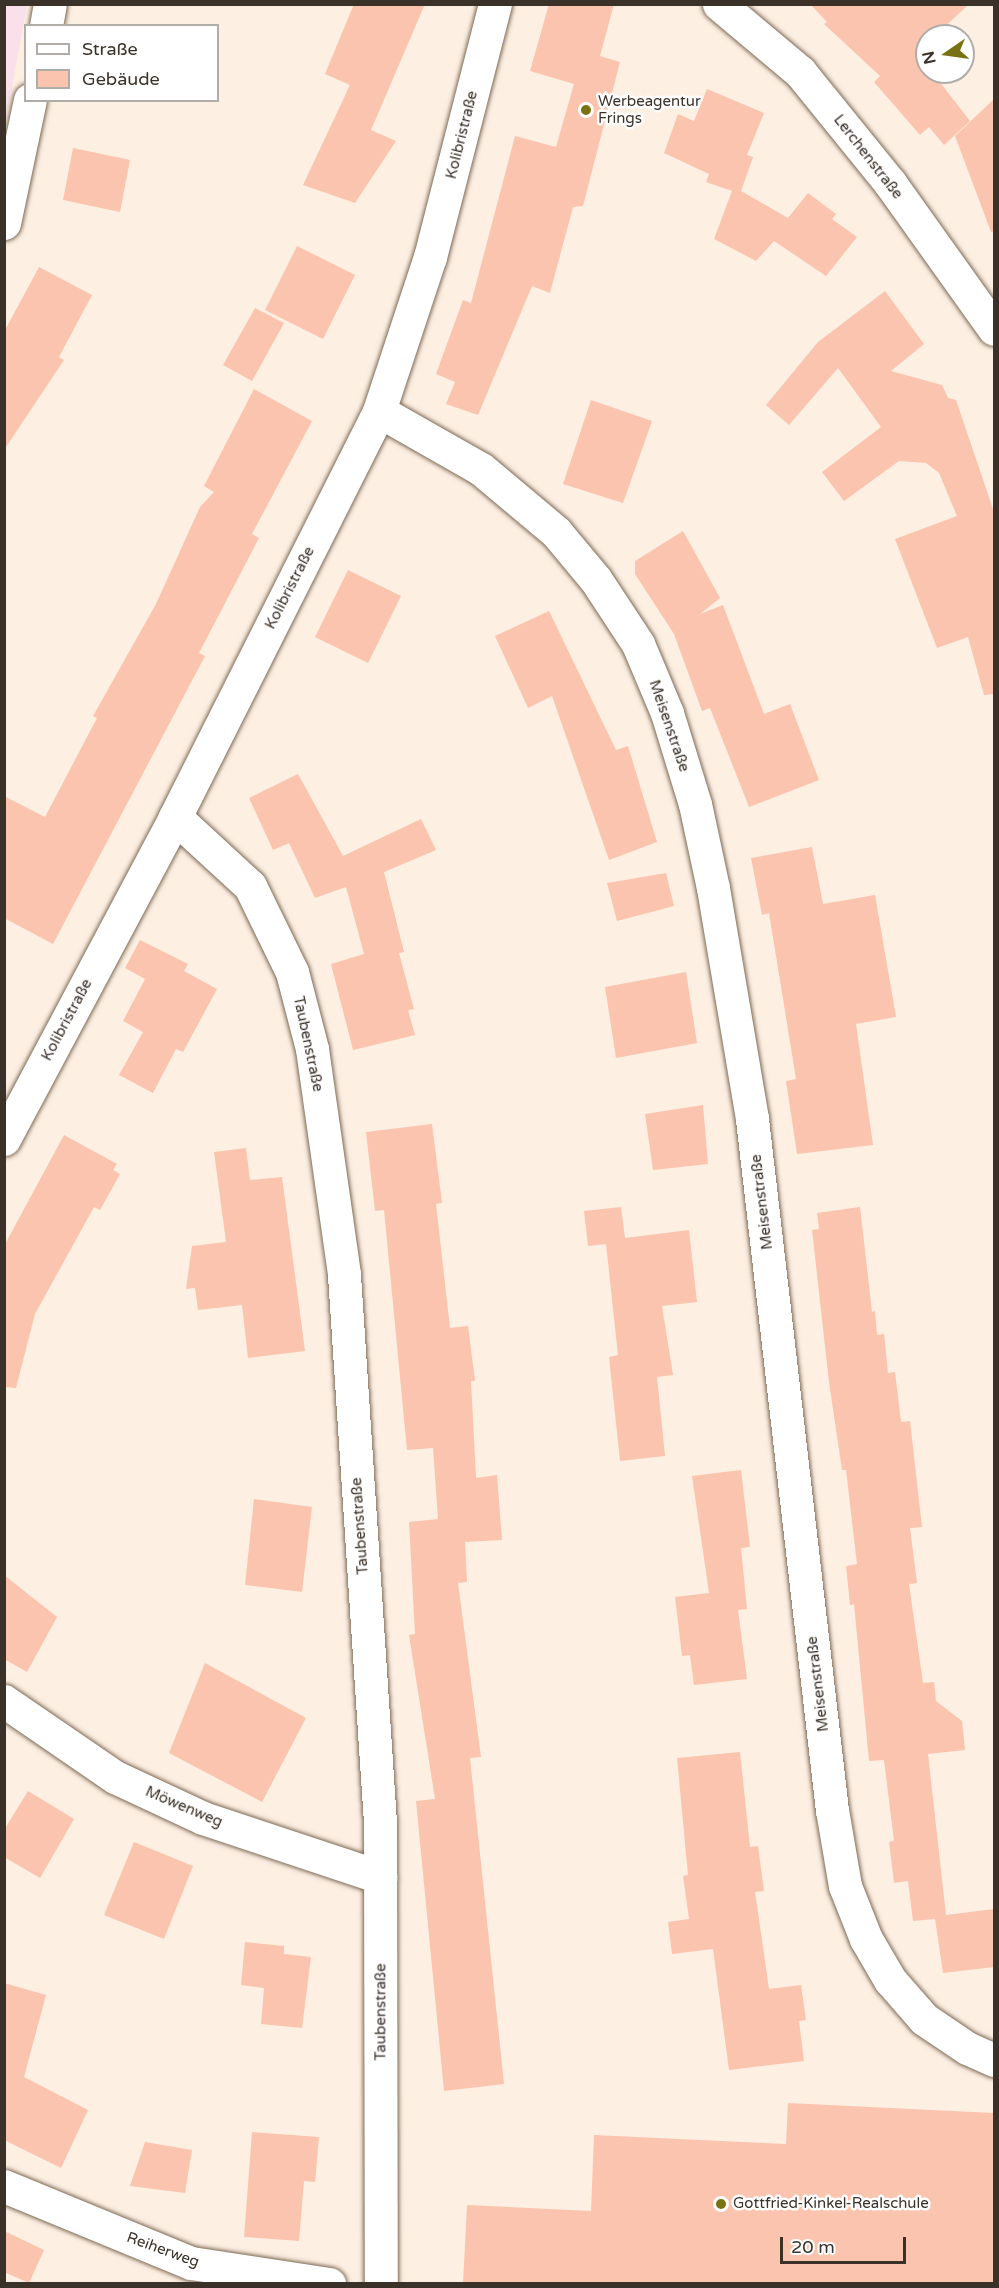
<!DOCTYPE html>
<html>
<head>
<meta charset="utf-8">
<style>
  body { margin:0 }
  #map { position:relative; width:999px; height:2288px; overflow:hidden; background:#fdefe2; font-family:"Varela Round",sans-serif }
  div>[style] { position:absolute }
  .commercial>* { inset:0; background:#f9e0eb }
  .building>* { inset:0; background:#fbc4ae }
  .roads { filter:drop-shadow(0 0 2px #7d6a56) drop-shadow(0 0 2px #7d6a56) }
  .minor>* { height:33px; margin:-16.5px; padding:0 16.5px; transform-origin:16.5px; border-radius:16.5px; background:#fff }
  .dots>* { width:16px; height:16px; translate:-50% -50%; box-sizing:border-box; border:3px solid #fff; border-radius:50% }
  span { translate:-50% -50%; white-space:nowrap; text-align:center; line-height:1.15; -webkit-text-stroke:5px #fff; paint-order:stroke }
  .poi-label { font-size:15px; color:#3a3128 }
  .left { translate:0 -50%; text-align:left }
  .street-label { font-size:15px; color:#3a3128 }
  .frame { position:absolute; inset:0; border:6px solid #3a3128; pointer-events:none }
  .legend { position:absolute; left:24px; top:24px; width:195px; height:78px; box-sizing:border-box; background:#fff; border:2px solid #b0ada9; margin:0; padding:8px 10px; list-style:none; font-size:18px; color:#3a3128 }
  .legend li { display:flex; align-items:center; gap:12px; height:30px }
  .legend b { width:30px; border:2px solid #b0ada9 }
  .north { position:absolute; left:915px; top:24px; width:60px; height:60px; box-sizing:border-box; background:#fff; border:2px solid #b0ada9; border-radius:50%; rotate:257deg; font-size:16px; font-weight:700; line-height:24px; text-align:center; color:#3a3128 }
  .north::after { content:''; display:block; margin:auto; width:21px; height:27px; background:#797213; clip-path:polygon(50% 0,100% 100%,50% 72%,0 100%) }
  .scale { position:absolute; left:780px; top:2237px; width:126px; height:27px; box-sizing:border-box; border:3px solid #3a3128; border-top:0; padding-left:8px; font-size:18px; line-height:21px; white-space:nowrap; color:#3a3128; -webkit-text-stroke:4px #fff; paint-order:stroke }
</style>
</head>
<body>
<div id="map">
  <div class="commercial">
    <i style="clip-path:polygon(5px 4px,27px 5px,5px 125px,4px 5px)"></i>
  </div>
  <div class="building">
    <i style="clip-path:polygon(354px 4px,425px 4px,371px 130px,396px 141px,355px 203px,303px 185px,350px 85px,325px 74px)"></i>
    <i style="clip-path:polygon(549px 4px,614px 4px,600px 56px,620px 62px,583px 206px,573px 207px,550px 293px,532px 286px,478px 415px,446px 404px,455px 382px,436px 374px,463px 300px,471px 303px,515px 136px,556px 147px,574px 84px,530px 71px)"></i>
    <i style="clip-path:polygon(810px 4px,969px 4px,935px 36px,927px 36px,927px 44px,917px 53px,927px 72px,932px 72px,970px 121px,944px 145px,929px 127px,920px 135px,874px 82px,880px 76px,824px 24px,827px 22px)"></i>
    <i style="clip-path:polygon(707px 89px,764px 113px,747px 155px,753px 157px,741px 191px,788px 218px,808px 193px,836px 214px,832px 219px,857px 237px,826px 276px,774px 241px,756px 261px,714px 239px,732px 191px,706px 182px,709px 174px,664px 153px,678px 114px,694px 121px)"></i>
    <i style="clip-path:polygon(994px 99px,994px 231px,991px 232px,955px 136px)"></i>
    <i style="clip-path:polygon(73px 148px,130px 160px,120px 212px,63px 200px)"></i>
    <i style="clip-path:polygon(297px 246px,355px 275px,323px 339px,265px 310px)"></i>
    <i style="clip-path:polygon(39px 267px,92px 295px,59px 357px,64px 360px,4px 450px,4px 332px)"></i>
    <i style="clip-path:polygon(885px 291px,924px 344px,891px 371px,942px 385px,948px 398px,956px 400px,994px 512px,994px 694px,984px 695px,968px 637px,937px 648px,895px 539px,957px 516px,939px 473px,926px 463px,899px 461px,844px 501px,822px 472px,881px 427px,838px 368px,789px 425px,766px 405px,818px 342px)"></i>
    <i style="clip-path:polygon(255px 308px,284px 323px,252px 381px,223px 365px)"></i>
    <i style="clip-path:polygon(254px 389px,312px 421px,252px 534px,259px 538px,199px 653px,205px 656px,53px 944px,4px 918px,4px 796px,45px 817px,97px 718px,93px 716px,156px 604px,200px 507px,214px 492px,204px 486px)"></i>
    <i style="clip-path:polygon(591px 400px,652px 421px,623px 503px,563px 484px)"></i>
    <i style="clip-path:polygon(683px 531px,720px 598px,700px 614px,723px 605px,764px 714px,790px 704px,819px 780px,749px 807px,710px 708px,702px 711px,674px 634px,635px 574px,635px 561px)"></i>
    <i style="clip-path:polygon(348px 570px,401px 596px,368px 663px,315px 637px)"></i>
    <i style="clip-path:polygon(549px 611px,616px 750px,628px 746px,657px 842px,609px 860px,552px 696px,528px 708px,495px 636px)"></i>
    <i style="clip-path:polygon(298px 774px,343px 856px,421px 819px,436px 850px,384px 872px,404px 952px,399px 953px,414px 1009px,408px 1010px,415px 1035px,353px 1050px,331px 964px,364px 954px,346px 887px,315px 898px,289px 843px,273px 850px,249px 798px)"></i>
    <i style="clip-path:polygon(812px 847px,823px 904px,875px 895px,896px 1017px,856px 1024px,873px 1145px,797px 1154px,786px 1081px,796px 1079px,769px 913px,762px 915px,751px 858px)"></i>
    <i style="clip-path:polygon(666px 873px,674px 906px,617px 921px,607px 883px)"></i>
    <i style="clip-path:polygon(140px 940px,188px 964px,184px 971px,217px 989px,183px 1052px,176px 1049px,153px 1093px,119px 1075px,143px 1032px,123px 1021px,145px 979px,125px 968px)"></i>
    <i style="clip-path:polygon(686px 972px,697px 1043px,616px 1058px,605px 987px)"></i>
    <i style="clip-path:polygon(703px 1105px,708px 1164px,653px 1170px,645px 1114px)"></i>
    <i style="clip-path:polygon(432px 1124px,442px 1203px,436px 1204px,450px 1328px,468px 1326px,475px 1381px,471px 1381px,476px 1478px,497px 1475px,502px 1540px,465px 1542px,467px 1582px,458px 1583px,481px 1757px,470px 1758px,504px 2084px,444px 2091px,416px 1801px,435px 1799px,409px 1635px,415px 1634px,409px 1522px,438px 1519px,433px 1448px,407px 1450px,384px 1210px,375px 1211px,366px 1132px)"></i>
    <i style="clip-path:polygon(64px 1135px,117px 1164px,113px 1170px,120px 1174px,100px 1210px,94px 1207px,35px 1314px,16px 1388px,4px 1387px,4px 1246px)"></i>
    <i style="clip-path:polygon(246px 1148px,250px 1180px,282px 1177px,305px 1351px,248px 1358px,242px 1305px,198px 1310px,195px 1288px,186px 1289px,192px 1246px,226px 1242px,214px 1152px)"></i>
    <i style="clip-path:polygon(621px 1207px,625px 1238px,689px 1230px,697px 1302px,662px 1306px,673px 1375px,657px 1377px,665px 1456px,620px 1461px,609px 1357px,618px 1355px,606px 1244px,588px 1246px,584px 1211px)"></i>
    <i style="clip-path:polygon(860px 1207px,872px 1312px,875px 1311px,877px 1335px,884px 1334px,888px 1373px,895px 1372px,901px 1422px,910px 1421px,922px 1527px,910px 1528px,917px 1583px,909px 1584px,923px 1683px,934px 1682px,936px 1701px,962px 1721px,965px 1750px,928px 1754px,946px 1915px,994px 1909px,994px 1967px,943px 1973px,935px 1919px,913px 1921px,908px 1881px,894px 1883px,889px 1842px,894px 1841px,884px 1760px,869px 1761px,854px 1604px,850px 1605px,846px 1566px,857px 1564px,846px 1470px,842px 1470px,829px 1382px,812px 1230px,819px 1229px,817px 1213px)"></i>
    <i style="clip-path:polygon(741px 1470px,750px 1547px,741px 1548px,747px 1609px,738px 1610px,747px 1679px,694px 1685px,690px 1655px,682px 1656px,675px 1597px,709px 1593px,692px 1476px)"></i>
    <i style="clip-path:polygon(254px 1499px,312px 1507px,302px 1592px,245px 1585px)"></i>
    <i style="clip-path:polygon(4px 1575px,57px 1617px,27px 1672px,4px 1659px)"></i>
    <i style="clip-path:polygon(205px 1663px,306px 1718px,262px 1802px,169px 1753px)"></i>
    <i style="clip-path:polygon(740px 1752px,750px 1847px,758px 1846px,764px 1891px,755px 1892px,769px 1989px,801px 1985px,806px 2020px,799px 2021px,804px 2061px,729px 2070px,713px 1949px,672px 1954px,668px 1922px,689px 1919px,683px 1876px,688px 1875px,677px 1758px)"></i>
    <i style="clip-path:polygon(28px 1791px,74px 1819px,40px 1878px,4px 1857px,4px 1830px)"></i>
    <i style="clip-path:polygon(134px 1842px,193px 1866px,164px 1939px,104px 1915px)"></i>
    <i style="clip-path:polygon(245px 1942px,284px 1946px,284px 1954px,311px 1957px,302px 2028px,261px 2024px,264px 1988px,241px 1985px)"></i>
    <i style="clip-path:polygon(4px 1983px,46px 1995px,24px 2077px,88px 2110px,61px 2168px,4px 2140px)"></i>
    <i style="clip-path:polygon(788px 2103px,994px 2113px,994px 2283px,463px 2283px,467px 2205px,591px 2211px,594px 2135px,786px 2144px)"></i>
    <i style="clip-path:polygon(252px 2132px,319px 2137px,315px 2182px,304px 2181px,299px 2241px,244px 2237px)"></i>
    <i style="clip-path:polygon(145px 2142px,192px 2150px,185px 2193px,130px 2186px)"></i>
    <i style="clip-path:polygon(4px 2231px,44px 2250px,29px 2283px,4px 2272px)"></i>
  </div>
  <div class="roads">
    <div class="minor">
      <i style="left:719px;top:4px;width:106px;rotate:40deg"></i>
      <i style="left:800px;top:72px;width:143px;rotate:51deg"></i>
      <i style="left:890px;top:183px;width:179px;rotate:54.5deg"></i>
      <i style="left:46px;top:26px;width:22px;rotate:-80deg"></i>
      <i style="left:4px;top:223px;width:126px;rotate:-78.1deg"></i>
      <i style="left:379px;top:411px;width:117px;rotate:29.6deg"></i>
      <i style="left:481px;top:469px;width:98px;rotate:40deg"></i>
      <i style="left:556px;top:532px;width:62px;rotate:50.2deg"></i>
      <i style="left:596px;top:580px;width:77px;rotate:56.7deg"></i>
      <i style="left:638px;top:644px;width:75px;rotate:67.2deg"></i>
      <i style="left:667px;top:713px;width:95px;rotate:72.9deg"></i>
      <i style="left:695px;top:804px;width:86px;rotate:77.9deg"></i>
      <i style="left:713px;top:888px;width:234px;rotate:80.4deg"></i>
      <i style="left:752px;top:1119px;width:696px;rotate:83.4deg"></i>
      <i style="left:832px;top:1810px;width:77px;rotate:80.3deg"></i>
      <i style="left:845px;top:1886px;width:57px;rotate:68.4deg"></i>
      <i style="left:866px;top:1939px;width:48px;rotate:59.7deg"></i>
      <i style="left:890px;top:1980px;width:52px;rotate:48.9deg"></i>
      <i style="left:924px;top:2019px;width:52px;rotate:34deg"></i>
      <i style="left:967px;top:2048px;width:30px;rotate:24deg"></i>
      <i style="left:175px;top:817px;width:102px;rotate:42.6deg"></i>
      <i style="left:250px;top:886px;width:96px;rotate:64deg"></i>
      <i style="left:292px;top:972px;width:80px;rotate:75.4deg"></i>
      <i style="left:312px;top:1049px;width:228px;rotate:81.9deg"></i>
      <i style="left:344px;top:1275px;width:549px;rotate:86.24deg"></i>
      <i style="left:380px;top:1823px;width:461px;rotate:89.9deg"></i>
      <i style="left:4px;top:1139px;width:365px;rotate:-62deg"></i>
      <i style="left:175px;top:817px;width:454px;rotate:-63.3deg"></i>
      <i style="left:379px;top:411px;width:162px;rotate:-71.7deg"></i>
      <i style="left:430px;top:257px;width:261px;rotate:-75.6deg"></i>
      <i style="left:4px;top:1701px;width:135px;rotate:34.4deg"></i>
      <i style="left:115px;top:1777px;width:97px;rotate:25deg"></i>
      <i style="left:203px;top:1818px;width:187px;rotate:18.4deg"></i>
      <i style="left:4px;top:2186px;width:202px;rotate:22.4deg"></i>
      <i style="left:191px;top:2263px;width:140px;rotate:8.7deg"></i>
    </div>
  </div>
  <div class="dots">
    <i style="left:586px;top:110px;background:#797213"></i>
    <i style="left:721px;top:2204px;background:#797213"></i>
  </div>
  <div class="poi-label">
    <span class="left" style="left:598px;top:110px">Werbeagentur<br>Frings</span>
    <span class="left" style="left:733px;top:2204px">Gottfried-Kinkel-Realschule</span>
  </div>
  <div class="street-label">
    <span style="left:462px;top:135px;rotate:-76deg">Kolibristraße</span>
    <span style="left:868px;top:157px;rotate:52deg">Lerchenstraße</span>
    <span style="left:290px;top:588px;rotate:-63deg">Kolibristraße</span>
    <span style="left:669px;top:726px;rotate:71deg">Meisenstraße</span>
    <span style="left:67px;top:1020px;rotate:-62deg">Kolibristraße</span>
    <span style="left:308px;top:1044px;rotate:78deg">Taubenstraße</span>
    <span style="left:762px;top:1202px;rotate:-97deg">Meisenstraße</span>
    <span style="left:360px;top:1526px;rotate:-94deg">Taubenstraße</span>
    <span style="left:818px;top:1684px;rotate:-97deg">Meisenstraße</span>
    <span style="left:184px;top:1807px;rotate:23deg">Möwenweg</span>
    <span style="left:381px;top:2012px;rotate:-90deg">Taubenstraße</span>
    <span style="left:163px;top:2250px;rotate:20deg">Reiherweg</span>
  </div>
  <div class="frame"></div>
  <ul class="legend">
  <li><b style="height:8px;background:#fff"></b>Straße</li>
  <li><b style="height:16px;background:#fbc4ae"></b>Gebäude</li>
  </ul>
  <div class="north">N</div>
  <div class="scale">20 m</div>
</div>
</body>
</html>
